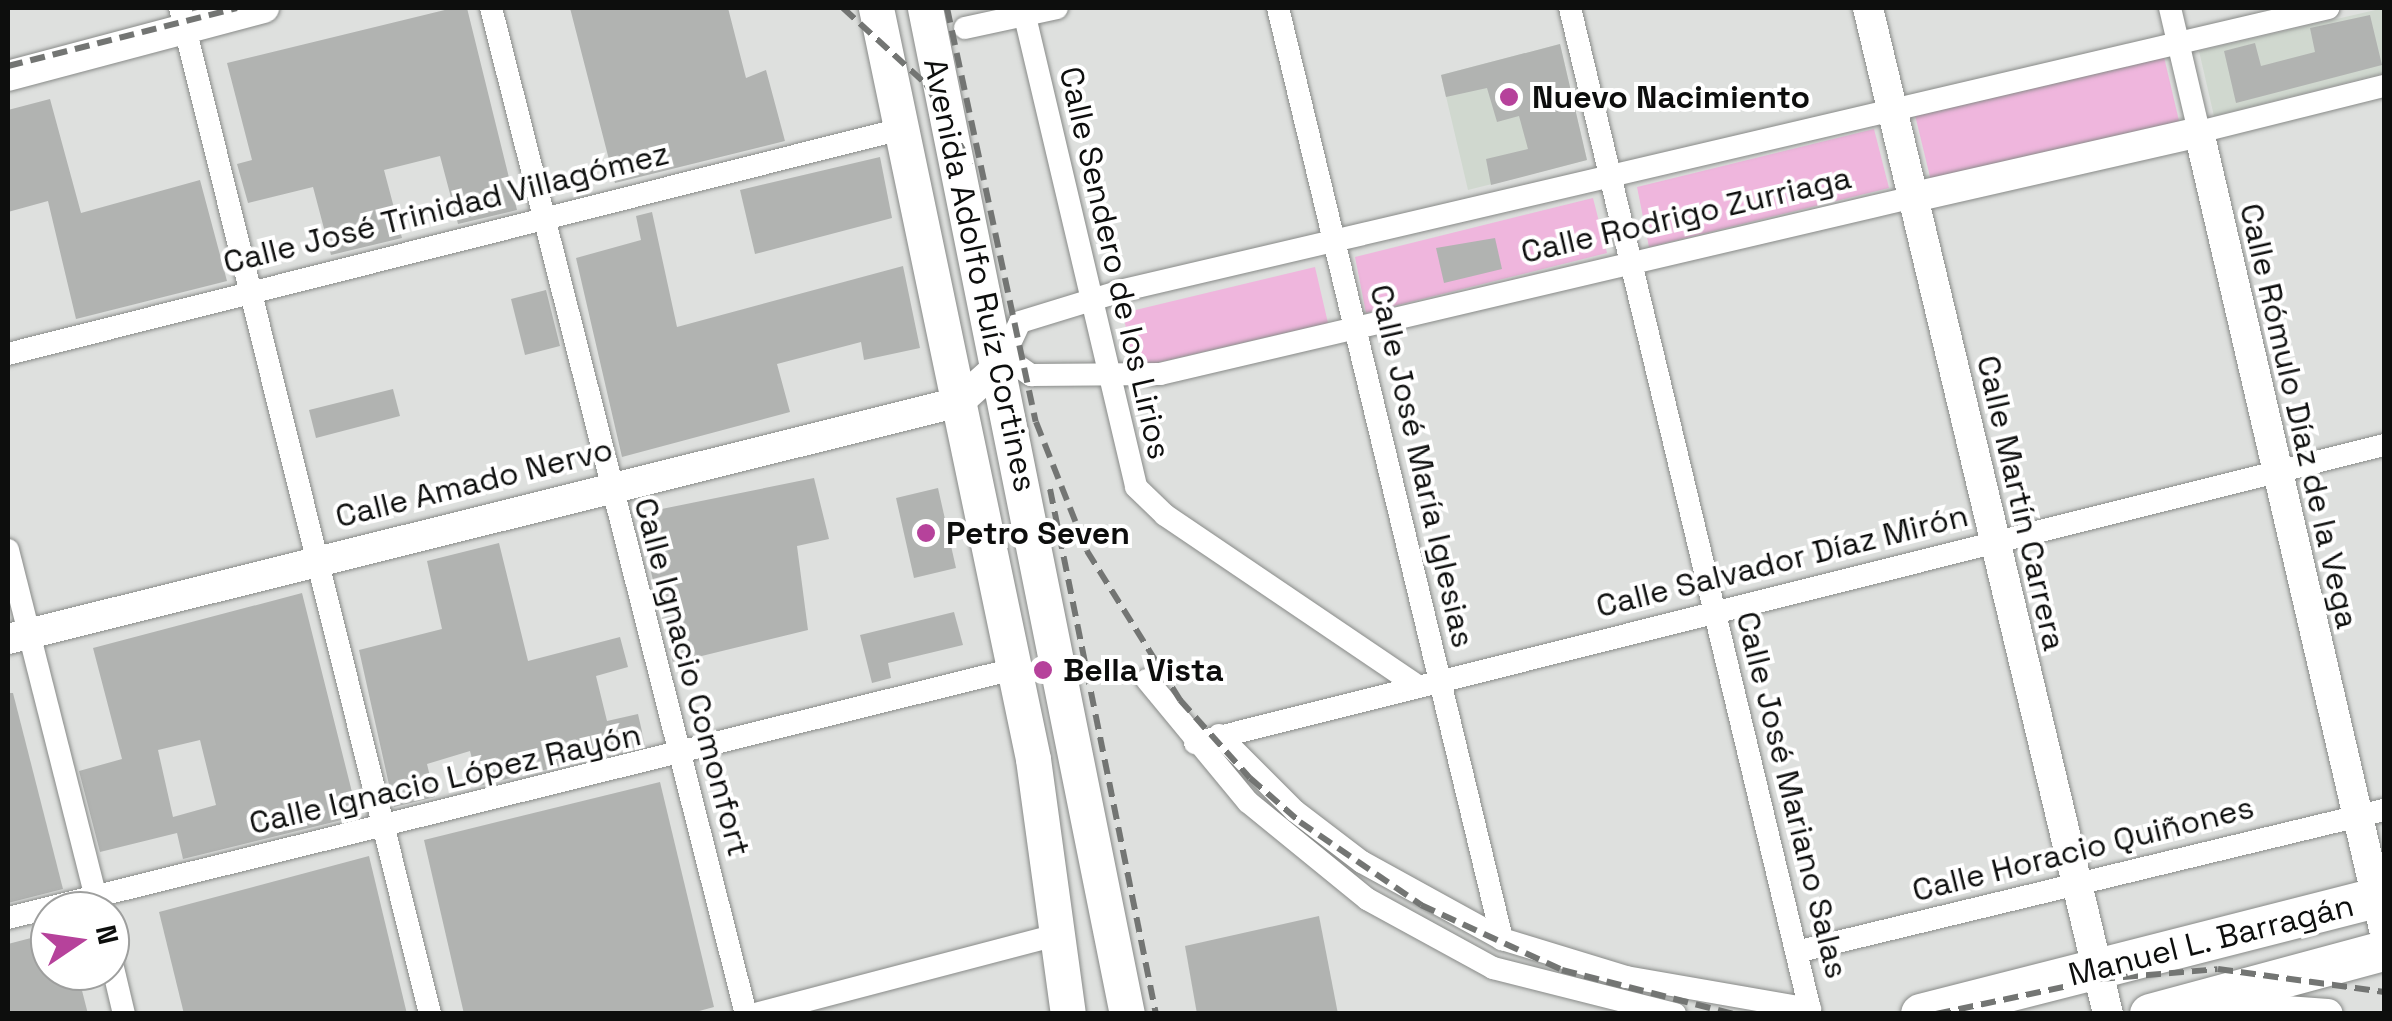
<!DOCTYPE html>
<html>
<head>
<meta charset="utf-8">
<style>
  body { margin:0 }
  #map { position:relative; width:2392px; height:1021px; overflow:hidden; background:#dee0de; font-family:"Space Grotesk",sans-serif }
  div>[style] { position:absolute }
  .built>* { inset:0; background:#d0d8cf }
  .green>* { inset:0; background:#efb6dd }
  .building>* { inset:0; background:#b1b3b1 }
  .roads { filter:drop-shadow(0 0 2px #888a88) drop-shadow(0 0 2px #888a88) }
  .street>* { height:22px; margin:-11px; padding:0 11px; transform-origin:11px; border-radius:11px; background:#fff }
  .secondary>* { height:30px; margin:-15px; padding:0 15px; transform-origin:15px; border-radius:15px; background:#fff }
  .primary>* { height:35px; margin:-17.5px; padding:0 17.5px; transform-origin:17.5px; border-radius:17.5px; background:#fff }
  .highway>* { height:40px; margin:-20px; padding:0 20px; transform-origin:20px; border-radius:20px; background:#fff }
  .rail>* { height:6px; margin-top:-3px; transform-origin:0; background:repeating-linear-gradient(90deg,#737573 0 15px,transparent 0 23px) }
  .dots>* { width:28px; height:28px; translate:-50% -50%; box-sizing:border-box; border:5px solid #fff; border-radius:50% }
  span { translate:-50% -50%; white-space:nowrap; text-align:center; line-height:1.15; -webkit-text-stroke:8px #fff; paint-order:stroke }
  .poi-label { font-size:32px; color:#0d0e0d; font-weight:700 }
  .left { translate:0 -50%; text-align:left }
  .street-label { font-size:32px; color:#0d0e0d }
  .frame { position:absolute; inset:0; border:10px solid #0d0e0d; pointer-events:none }
  .north { position:absolute; left:30px; top:891px; width:100px; height:100px; box-sizing:border-box; background:#fff; border:2px solid #9e9f9e; border-radius:50%; rotate:77deg; font-size:28px; font-weight:700; line-height:40px; text-align:center; color:#0d0e0d }
  .north::after { content:''; display:block; margin:auto; width:35px; height:45px; background:#b6429b; clip-path:polygon(50% 0,100% 100%,50% 72%,0 100%) }
</style>
</head>
<body>
<div id="map">
  <div class="built">
    <i style="clip-path:polygon(2384px 8px,2384px 73px,2214px 116px,2199px 51px)"></i>
    <i style="clip-path:polygon(1560px 44px,1587px 160px,1468px 190px,1441px 75px)"></i>
  </div>
  <div class="green">
    <i style="clip-path:polygon(2164px 57px,2180px 125px,1932px 185px,1915px 115px)"></i>
    <i style="clip-path:polygon(1874px 129px,1889px 188px,1649px 247px,1637px 187px)"></i>
    <i style="clip-path:polygon(1593px 198px,1607px 253px,1366px 313px,1355px 257px)"></i>
    <i style="clip-path:polygon(1315px 267px,1328px 323px,1134px 368px,1123px 313px)"></i>
  </div>
  <div class="building">
    <i style="clip-path:polygon(453px 8px,467px 8px,517px 210px,458px 224px,440px 156px,384px 170px,402px 238px,331px 255px,313px 187px,248px 203px,237px 164px,252px 160px,227px 63px)"></i>
    <i style="clip-path:polygon(570px 8px,728px 8px,746px 78px,766px 70px,785px 141px,615px 183px)"></i>
    <i style="clip-path:polygon(2370px 15px,2382px 65px,2236px 103px,2224px 51px,2255px 43px,2261px 66px,2315px 52px,2310px 28px)"></i>
    <i style="clip-path:polygon(1560px 44px,1587px 160px,1491px 185px,1486px 159px,1528px 149px,1519px 116px,1497px 122px,1487px 88px,1446px 97px,1441px 75px)"></i>
    <i style="clip-path:polygon(50px 99px,81px 213px,200px 180px,227px 281px,76px 319px,48px 201px,8px 212px,8px 110px)"></i>
    <i style="clip-path:polygon(880px 157px,892px 218px,755px 254px,740px 190px)"></i>
    <i style="clip-path:polygon(652px 212px,677px 327px,903px 266px,920px 348px,864px 360px,861px 342px,777px 364px,790px 412px,622px 457px,576px 258px,641px 240px,636px 216px)"></i>
    <i style="clip-path:polygon(1495px 238px,1502px 269px,1444px 283px,1436px 248px)"></i>
    <i style="clip-path:polygon(546px 290px,560px 346px,525px 355px,511px 299px)"></i>
    <i style="clip-path:polygon(393px 389px,400px 416px,316px 438px,309px 410px)"></i>
    <i style="clip-path:polygon(814px 478px,829px 539px,797px 546px,808px 630px,673px 663px,637px 514px)"></i>
    <i style="clip-path:polygon(938px 488px,956px 568px,914px 578px,896px 498px)"></i>
    <i style="clip-path:polygon(499px 543px,528px 661px,620px 637px,628px 667px,596px 676px,607px 721px,638px 714px,645px 745px,479px 786px,470px 751px,427px 764px,435px 797px,394px 807px,359px 650px,442px 629px,427px 561px)"></i>
    <i style="clip-path:polygon(evenodd,302px 593px,358px 816px,183px 859px,177px 833px,100px 852px,79px 771px,122px 759px,93px 648px,302px 593px,200px 740px,216px 805px,173px 817px,158px 750px,200px 740px)"></i>
    <i style="clip-path:polygon(954px 612px,963px 645px,888px 663px,891px 678px,872px 683px,860px 635px)"></i>
    <i style="clip-path:polygon(8px 693px,13px 693px,63px 889px,8px 903px)"></i>
    <i style="clip-path:polygon(660px 782px,714px 1007px,688px 1014px,464px 1014px,424px 840px)"></i>
    <i style="clip-path:polygon(369px 856px,407px 1014px,184px 1014px,159px 912px)"></i>
    <i style="clip-path:polygon(1319px 916px,1338px 1014px,1197px 1014px,1185px 946px)"></i>
    <i style="clip-path:polygon(50px 933px,50px 971px,77px 971px,88px 1014px,8px 1014px,8px 944px)"></i>
  </div>
  <div class="roads">
    <div class="street">
      <i style="left:180px;top:8px;width:1037px;rotate:76.04deg"></i>
      <i style="left:491px;top:8px;width:1038px;rotate:75.78deg"></i>
      <i style="left:1023px;top:8px;width:492px;rotate:76.7deg"></i>
      <i style="left:1136px;top:487px;width:40px;rotate:44deg"></i>
      <i style="left:1165px;top:515px;width:305px;rotate:34.1deg"></i>
      <i style="left:1278px;top:8px;width:958px;rotate:76.47deg"></i>
      <i style="left:1570px;top:8px;width:1034px;rotate:76.53deg"></i>
      <i style="left:2170px;top:8px;width:127px;rotate:76.8deg"></i>
      <i style="left:2199px;top:132px;width:191px;rotate:-14deg"></i>
      <i style="left:965px;top:28px;width:94px;rotate:-12.3deg"></i>
      <i style="left:8px;top:354px;width:921px;rotate:-14.14deg"></i>
      <i style="left:1005px;top:357px;width:32px;rotate:35deg"></i>
      <i style="left:1031px;top:375px;width:129px;rotate:-0.4deg"></i>
      <i style="left:1160px;top:374px;width:774px;rotate:-13.21deg"></i>
      <i style="left:1000px;top:365px;width:47px;rotate:-65.1deg"></i>
      <i style="left:1020px;top:322px;width:109px;rotate:-17.1deg"></i>
      <i style="left:1124px;top:290px;width:1237px;rotate:-13.18deg"></i>
      <i style="left:8px;top:550px;width:371px;rotate:75.8deg"></i>
      <i style="left:1147px;top:680px;width:158px;rotate:50.4deg"></i>
      <i style="left:1248px;top:802px;width:154px;rotate:39.2deg"></i>
      <i style="left:1367px;top:899px;width:144px;rotate:28.7deg"></i>
      <i style="left:1493px;top:968px;width:188px;rotate:14.2deg"></i>
      <i style="left:1219px;top:735px;width:107px;rotate:45deg"></i>
      <i style="left:1295px;top:811px;width:84px;rotate:37.3deg"></i>
      <i style="left:1362px;top:862px;width:160px;rotate:28.8deg"></i>
      <i style="left:1502px;top:939px;width:130px;rotate:17deg"></i>
      <i style="left:1626px;top:977px;width:187px;rotate:9.9deg"></i>
      <i style="left:1195px;top:743px;width:1226px;rotate:-14.07deg"></i>
      <i style="left:8px;top:918px;width:1036px;rotate:-13.9deg"></i>
      <i style="left:1796px;top:952px;width:605px;rotate:-13.58deg"></i>
      <i style="left:110px;top:955px;width:61px;rotate:76.7deg"></i>
      <i style="left:755px;top:1014px;width:312px;rotate:-14.7deg"></i>
    </div>
    <div class="secondary">
      <i style="left:1868px;top:8px;width:1034px;rotate:76.58deg"></i>
      <i style="left:8px;top:76px;width:265px;rotate:-14.9deg"></i>
      <i style="left:1914px;top:197px;width:292px;rotate:-12.8deg"></i>
      <i style="left:2199px;top:132px;width:818px;rotate:76.93deg"></i>
      <i style="left:8px;top:639px;width:980px;rotate:-13.99deg"></i>
      <i style="left:959px;top:402px;width:55px;rotate:-42.1deg"></i>
      <i style="left:2216px;top:1006px;width:112px;rotate:4.1deg"></i>
    </div>
    <div class="primary">
      <i style="left:876px;top:8px;width:767px;rotate:78.19deg"></i>
      <i style="left:1033px;top:759px;width:257px;rotate:82.2deg"></i>
      <i style="left:925px;top:8px;width:1026px;rotate:78.65deg"></i>
    </div>
    <div class="highway">
      <i style="left:1921px;top:1014px;width:478px;rotate:-14.3deg"></i>
      <i style="left:2150px;top:1014px;width:242px;rotate:-15.1deg"></i>
    </div>
  </div>
  <div class="rail">
    <i style="left:843px;top:8px;width:113px;rotate:42.5deg"></i>
    <i style="left:926px;top:84px;width:92px;rotate:60.6deg"></i>
    <i style="left:947px;top:8px;width:423px;rotate:77.9deg"></i>
    <i style="left:1036px;top:422px;width:139px;rotate:68.4deg"></i>
    <i style="left:1087px;top:551px;width:176px;rotate:58deg"></i>
    <i style="left:1180px;top:700px;width:105px;rotate:48.1deg"></i>
    <i style="left:1250px;top:778px;width:67px;rotate:41.3deg"></i>
    <i style="left:1300px;top:822px;width:147px;rotate:34.4deg"></i>
    <i style="left:1421px;top:905px;width:155px;rotate:24.7deg"></i>
    <i style="left:1562px;top:970px;width:177px;rotate:14.4deg"></i>
    <i style="left:8px;top:66px;width:236px;rotate:-14.2deg"></i>
    <i style="left:1050px;top:489px;width:536px;rotate:78.59deg"></i>
    <i style="left:1936px;top:1014px;width:168px;rotate:-12deg"></i>
    <i style="left:2100px;top:979px;width:118px;rotate:-4.8deg"></i>
    <i style="left:2218px;top:969px;width:168px;rotate:7.9deg"></i>
  </div>
  <div class="dots">
    <i style="left:1509px;top:97px;background:#b6429b"></i>
    <i style="left:926px;top:533px;background:#b6429b"></i>
    <i style="left:1043px;top:670px;background:#b6429b"></i>
  </div>
  <div class="poi-label">
    <span class="left" style="left:1532px;top:97px">Nuevo Nacimiento</span>
    <span class="left" style="left:946px;top:533px">Petro Seven</span>
    <span class="left" style="left:1063px;top:670px">Bella Vista</span>
  </div>
  <div class="street-label">
    <span style="left:446px;top:208px;rotate:-14deg">Calle José Trinidad Villagómez</span>
    <span style="left:1686px;top:215px;rotate:-13deg">Calle Rodrigo Zurriaga</span>
    <span style="left:1115px;top:263px;rotate:77deg">Calle Sendero de los Lirios</span>
    <span style="left:980px;top:275px;rotate:78deg">Avenida Adolfo Ruíz Cortines</span>
    <span style="left:2299px;top:416px;rotate:77deg">Calle Rómulo Díaz de la Vega</span>
    <span style="left:1422px;top:466px;rotate:77deg">Calle José María Iglesias</span>
    <span style="left:474px;top:483px;rotate:-14deg">Calle Amado Nervo</span>
    <span style="left:2021px;top:503px;rotate:77deg">Calle Martín Carrera</span>
    <span style="left:1782px;top:561px;rotate:-14deg">Calle Salvador Díaz Mirón</span>
    <span style="left:692px;top:677px;rotate:75deg">Calle Ignacio Comonfort</span>
    <span style="left:445px;top:779px;rotate:-13deg">Calle Ignacio López Rayón</span>
    <span style="left:1792px;top:795px;rotate:76deg">Calle José Mariano Salas</span>
    <span style="left:2083px;top:849px;rotate:-14deg">Calle Horacio Quiñones</span>
    <span style="left:2211px;top:940px;rotate:-14deg">Manuel L. Barragán</span>
  </div>
  <div class="frame"></div>
  <div class="north">N</div>
</div>
</body>
</html>
